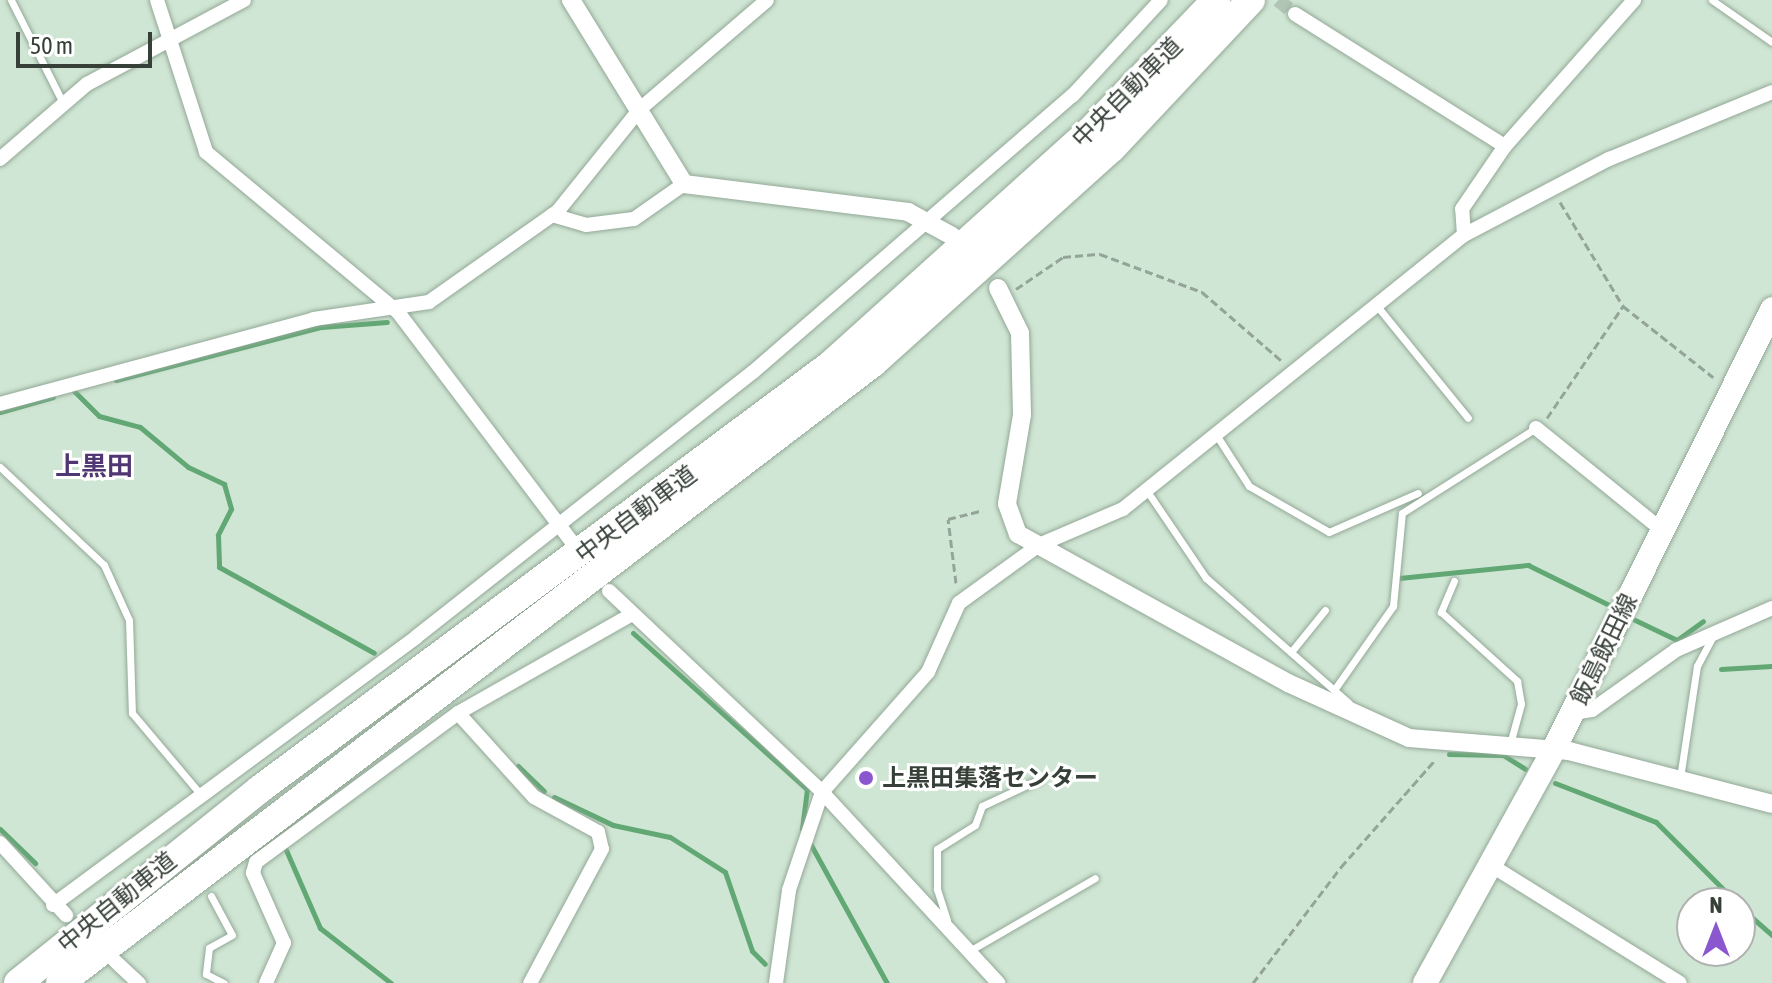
<!DOCTYPE html>
<html>
<head>
<meta charset="utf-8">
<style>
  body { margin:0 }
  #map { position:relative; width:1772px; height:983px; overflow:hidden; background:#d0e6d4; font-family:"Asap Condensed","Noto Sans JP",sans-serif }
  div>[style] { position:absolute }
  .stream>* { height:5px; margin:-2.5px; padding:0 2.5px; transform-origin:2.5px; border-radius:2.5px; background:#61a874 }
  .minor-tunnel>* { height:14px; margin-top:-7px; transform-origin:0; background:repeating-linear-gradient(90deg,#b1c5b5 0 14px,transparent 0 21px) }
  .path>* { height:3px; margin-top:-1.5px; transform-origin:0; background:repeating-linear-gradient(90deg,#94a597 0 8px,transparent 0 12px) }
  .roads { filter:drop-shadow(0 0 2px #93a897) drop-shadow(0 0 2px #93a897) }
  .service>* { height:7px; margin:-3.5px; padding:0 3.5px; transform-origin:3.5px; border-radius:3.5px; background:#fff }
  .minor>* { height:14px; margin:-7px; padding:0 7px; transform-origin:7px; border-radius:7px; background:#fff }
  .tertiary>* { height:18px; margin:-9px; padding:0 9px; transform-origin:9px; border-radius:9px; background:#fff }
  .primary>* { height:24px; margin:-12px; padding:0 12px; transform-origin:12px; border-radius:12px; background:#fff }
  .motorway>* { height:28px; margin:-14px; padding:0 14px; transform-origin:14px; border-radius:14px; background:#fff }
  .dots>* { width:22px; height:22px; translate:-50% -50%; box-sizing:border-box; border:4px solid #fff; border-radius:50% }
  span { translate:-50% -50%; white-space:nowrap; text-align:center; line-height:1.15; -webkit-text-stroke:6px #fff; paint-order:stroke }
  .street-label { font-size:24px; color:#363f38 }
  .poi-label { font-size:24px; color:#363f38; font-weight:700 }
  .left { translate:0 -50%; text-align:left }
  .neighbourhood-label { font-size:26px; color:#503773; font-weight:700 }
  .north { position:absolute; left:1676px; top:887px; width:80px; height:80px; box-sizing:border-box; background:#fff; border:2px solid #afb2af; border-radius:50%; rotate:0deg; font-size:22px; font-weight:700; line-height:32px; text-align:center; color:#363f38 }
  .north::after { content:''; display:block; margin:auto; width:28px; height:36px; background:#8b57cf; clip-path:polygon(50% 0,100% 100%,50% 72%,0 100%) }
  .scale { position:absolute; left:16px; top:32px; width:136px; height:36px; box-sizing:border-box; border:4px solid #363f38; border-top:0; padding-left:10px; font-size:24px; line-height:28px; white-space:nowrap; color:#363f38; -webkit-text-stroke:6px #fff; paint-order:stroke }
</style>
</head>
<body>
<div id="map">
  <div class="stream">
    <i style="left:116px;top:380px;width:212px;rotate:-14.5deg"></i>
    <i style="left:321px;top:327px;width:66px;rotate:-4.3deg"></i>
    <i style="left:74px;top:391px;width:35px;rotate:45deg"></i>
    <i style="left:99px;top:416px;width:42px;rotate:15deg"></i>
    <i style="left:140px;top:427px;width:62px;rotate:39.8deg"></i>
    <i style="left:188px;top:467px;width:40px;rotate:25deg"></i>
    <i style="left:224px;top:484px;width:26px;rotate:74deg"></i>
    <i style="left:231px;top:509px;width:29px;rotate:117deg"></i>
    <i style="left:218px;top:535px;width:32px;rotate:88deg"></i>
    <i style="left:219px;top:567px;width:177px;rotate:29deg"></i>
    <i style="left:0;top:412px;width:55px;rotate:-15.8deg"></i>
    <i style="left:1399px;top:578px;width:130px;rotate:-5.8deg"></i>
    <i style="left:1528px;top:565px;width:95px;rotate:26.3deg"></i>
    <i style="left:1635px;top:620px;width:47px;rotate:25.5deg"></i>
    <i style="left:1677px;top:640px;width:32px;rotate:-36deg"></i>
    <i style="left:633px;top:633px;width:234px;rotate:41.9deg"></i>
    <i style="left:807px;top:789px;width:40px;rotate:97.1deg"></i>
    <i style="left:1721px;top:669px;width:51px;rotate:-3.4deg"></i>
    <i style="left:1449px;top:754px;width:54px;rotate:1.1deg"></i>
    <i style="left:1503px;top:755px;width:26px;rotate:32deg"></i>
    <i style="left:518px;top:766px;width:36px;rotate:44deg"></i>
    <i style="left:1555px;top:783px;width:108px;rotate:21.1deg"></i>
    <i style="left:1656px;top:822px;width:115px;rotate:45deg"></i>
    <i style="left:554px;top:797px;width:65px;rotate:25.4deg"></i>
    <i style="left:613px;top:825px;width:58px;rotate:11.9deg"></i>
    <i style="left:670px;top:837px;width:65px;rotate:32.5deg"></i>
    <i style="left:725px;top:872px;width:83px;rotate:71.1deg"></i>
    <i style="left:752px;top:951px;width:18px;rotate:45deg"></i>
    <i style="left:0;top:829px;width:49px;rotate:44.2deg"></i>
    <i style="left:811px;top:845px;width:158px;rotate:61.2deg"></i>
    <i style="left:286px;top:850px;width:85px;rotate:66.4deg"></i>
    <i style="left:320px;top:928px;width:90px;rotate:37.8deg"></i>
    <i style="left:1740px;top:907px;width:43px;rotate:41.2deg"></i>
  </div>
  <div class="minor-tunnel">
    <i style="left:1278px;top:0;width:22px;rotate:39deg"></i>
  </div>
  <div class="path">
    <i style="left:1560px;top:202px;width:122px;rotate:58.8deg"></i>
    <i style="left:1623px;top:306px;width:115px;rotate:38.3deg"></i>
    <i style="left:1016px;top:289px;width:57px;rotate:-34.2deg"></i>
    <i style="left:1063px;top:257px;width:37px;rotate:-5deg"></i>
    <i style="left:1100px;top:254px;width:109px;rotate:20.4deg"></i>
    <i style="left:1202px;top:292px;width:106px;rotate:40.8deg"></i>
    <i style="left:1547px;top:418px;width:135px;rotate:-55.8deg"></i>
    <i style="left:956px;top:583px;width:64px;rotate:-97.1deg"></i>
    <i style="left:948px;top:519px;width:36px;rotate:-14deg"></i>
    <i style="left:1253px;top:983px;width:146px;rotate:-52.8deg"></i>
    <i style="left:1341px;top:867px;width:142px;rotate:-48.7deg"></i>
  </div>
  <div class="roads">
    <div class="service">
      <i style="left:11px;top:0;width:118px;rotate:63.2deg"></i>
      <i style="left:1712px;top:0;width:73px;rotate:35deg"></i>
      <i style="left:1377px;top:306px;width:144px;rotate:50.9deg"></i>
      <i style="left:1215px;top:433px;width:63px;rotate:57.3deg"></i>
      <i style="left:1249px;top:486px;width:92px;rotate:29.9deg"></i>
      <i style="left:1329px;top:532px;width:97px;rotate:-23.7deg"></i>
      <i style="left:0;top:467px;width:143px;rotate:43.3deg"></i>
      <i style="left:104px;top:565px;width:60px;rotate:65.6deg"></i>
      <i style="left:129px;top:620px;width:93px;rotate:88.2deg"></i>
      <i style="left:132px;top:713px;width:107px;rotate:49.9deg"></i>
      <i style="left:1147px;top:491px;width:105px;rotate:55.9deg"></i>
      <i style="left:1206px;top:578px;width:190px;rotate:41.2deg"></i>
      <i style="left:1454px;top:581px;width:34px;rotate:113deg"></i>
      <i style="left:1441px;top:612px;width:103px;rotate:42.2deg"></i>
      <i style="left:1517px;top:681px;width:23px;rotate:80deg"></i>
      <i style="left:1521px;top:704px;width:41px;rotate:105.4deg"></i>
      <i style="left:1291px;top:652px;width:54px;rotate:-51deg"></i>
      <i style="left:1334px;top:690px;width:103px;rotate:-54.9deg"></i>
      <i style="left:1393px;top:606px;width:93px;rotate:-84.5deg"></i>
      <i style="left:1402px;top:513px;width:159px;rotate:-32.4deg"></i>
      <i style="left:1680px;top:778px;width:113px;rotate:-81.4deg"></i>
      <i style="left:1697px;top:666px;width:32px;rotate:-62deg"></i>
      <i style="left:211px;top:896px;width:44px;rotate:61.7deg"></i>
      <i style="left:232px;top:935px;width:26px;rotate:151deg"></i>
      <i style="left:209px;top:948px;width:26px;rotate:97deg"></i>
      <i style="left:206px;top:974px;width:20px;rotate:27deg"></i>
      <i style="left:947px;top:920px;width:33px;rotate:-108deg"></i>
      <i style="left:937px;top:889px;width:40px;rotate:-90deg"></i>
      <i style="left:937px;top:849px;width:45px;rotate:-32.3deg"></i>
      <i style="left:975px;top:825px;width:20px;rotate:-70deg"></i>
      <i style="left:982px;top:806px;width:64px;rotate:-25deg"></i>
      <i style="left:971px;top:950px;width:143px;rotate:-30.1deg"></i>
    </div>
    <div class="minor">
      <i style="left:157px;top:0;width:160px;rotate:72.1deg"></i>
      <i style="left:206px;top:152px;width:250px;rotate:39.8deg"></i>
      <i style="left:398px;top:312px;width:287px;rotate:52.9deg"></i>
      <i style="left:1295px;top:14px;width:248px;rotate:32.2deg"></i>
      <i style="left:0;top:159px;width:115px;rotate:-40.8deg"></i>
      <i style="left:87px;top:84px;width:178px;rotate:-28.1deg"></i>
      <i style="left:552px;top:215px;width:35px;rotate:16deg"></i>
      <i style="left:586px;top:225px;width:48px;rotate:-7.1deg"></i>
      <i style="left:634px;top:219px;width:61px;rotate:-35deg"></i>
      <i style="left:1464px;top:235px;width:26px;rotate:-94deg"></i>
      <i style="left:1462px;top:209px;width:76px;rotate:-55.7deg"></i>
      <i style="left:1505px;top:146px;width:195px;rotate:-48.5deg"></i>
      <i style="left:0;top:404px;width:325px;rotate:-15.1deg"></i>
      <i style="left:314px;top:319px;width:116px;rotate:-8.4deg"></i>
      <i style="left:429px;top:302px;width:158px;rotate:-35.2deg"></i>
      <i style="left:558px;top:211px;width:131px;rotate:-51.2deg"></i>
      <i style="left:640px;top:109px;width:167px;rotate:-40.6deg"></i>
      <i style="left:1536px;top:428px;width:164px;rotate:39deg"></i>
      <i style="left:609px;top:591px;width:293px;rotate:43.3deg"></i>
      <i style="left:822px;top:792px;width:260px;rotate:47.3deg"></i>
      <i style="left:458px;top:713px;width:113px;rotate:47.9deg"></i>
      <i style="left:534px;top:797px;width:73px;rotate:28.7deg"></i>
      <i style="left:598px;top:832px;width:17px;rotate:77deg"></i>
      <i style="left:602px;top:849px;width:152px;rotate:118.2deg"></i>
      <i style="left:1573px;top:713px;width:19px;rotate:-9deg"></i>
      <i style="left:1592px;top:710px;width:103px;rotate:-35.5deg"></i>
      <i style="left:1676px;top:650px;width:105px;rotate:-23.6deg"></i>
      <i style="left:0;top:843px;width:98px;rotate:47.5deg"></i>
      <i style="left:1492px;top:866px;width:221px;rotate:31.9deg"></i>
      <i style="left:53px;top:905px;width:451px;rotate:-36.4deg"></i>
      <i style="left:416px;top:637px;width:429px;rotate:-38.2deg"></i>
      <i style="left:753px;top:372px;width:423px;rotate:-40.9deg"></i>
      <i style="left:1073px;top:95px;width:129px;rotate:-47.2deg"></i>
      <i style="left:115px;top:961px;width:33px;rotate:43deg"></i>
      <i style="left:266px;top:983px;width:44px;rotate:-65.8deg"></i>
      <i style="left:284px;top:943px;width:77px;rotate:-113.9deg"></i>
      <i style="left:253px;top:873px;width:11px;rotate:-75deg"></i>
      <i style="left:256px;top:862px;width:251px;rotate:-36.4deg"></i>
      <i style="left:458px;top:713px;width:200px;rotate:-29.6deg"></i>
      <i style="left:776px;top:983px;width:94px;rotate:-82deg"></i>
      <i style="left:789px;top:890px;width:103px;rotate:-71.4deg"></i>
      <i style="left:822px;top:792px;width:160px;rotate:-48.5deg"></i>
      <i style="left:928px;top:672px;width:76px;rotate:-65.8deg"></i>
      <i style="left:959px;top:603px;width:99px;rotate:-35.9deg"></i>
      <i style="left:1039px;top:545px;width:91px;rotate:-23.2deg"></i>
      <i style="left:1123px;top:509px;width:437px;rotate:-38.8deg"></i>
      <i style="left:1464px;top:235px;width:164px;rotate:-27.7deg"></i>
      <i style="left:1609px;top:159px;width:176px;rotate:-22.3deg"></i>
    </div>
    <div class="tertiary">
      <i style="left:571px;top:0;width:216px;rotate:58.4deg"></i>
      <i style="left:684px;top:184px;width:226px;rotate:7.1deg"></i>
      <i style="left:908px;top:212px;width:50px;rotate:28.6deg"></i>
      <i style="left:998px;top:288px;width:50px;rotate:63.9deg"></i>
      <i style="left:1020px;top:333px;width:82px;rotate:88.6deg"></i>
      <i style="left:1022px;top:415px;width:90px;rotate:99.6deg"></i>
      <i style="left:1007px;top:504px;width:32px;rotate:70deg"></i>
      <i style="left:1018px;top:534px;width:308px;rotate:28.9deg"></i>
      <i style="left:1288px;top:683px;width:133px;rotate:24.4deg"></i>
      <i style="left:1409px;top:738px;width:161px;rotate:4.6deg"></i>
      <i style="left:1569px;top:751px;width:210px;rotate:14.6deg"></i>
    </div>
    <div class="primary">
      <i style="left:1425px;top:983px;width:267px;rotate:-61.1deg"></i>
      <i style="left:1554px;top:749px;width:491px;rotate:-63.6deg"></i>
    </div>
    <div class="motorway">
      <i style="left:18px;top:983px;width:310px;rotate:-38.7deg"></i>
      <i style="left:260px;top:789px;width:709px;rotate:-36.63deg"></i>
      <i style="left:829px;top:366px;width:348px;rotate:-42deg"></i>
      <i style="left:1088px;top:133px;width:185px;rotate:-46.1deg"></i>
      <i style="left:60px;top:983px;width:1022px;rotate:-37.33deg"></i>
      <i style="left:873px;top:363px;width:321px;rotate:-42deg"></i>
      <i style="left:1112px;top:148px;width:203px;rotate:-46.8deg"></i>
    </div>
  </div>
  <div class="dots">
    <i style="left:866px;top:778px;background:#8b57cf"></i>
  </div>
  <div class="street-label">
    <span style="left:1127px;top:92px;rotate:-45deg">中央自動車道</span>
    <span style="left:636px;top:514px;rotate:-37deg">中央自動車道</span>
    <span style="left:1604px;top:649px;rotate:-64deg">飯島飯田線</span>
    <span style="left:117px;top:902px;rotate:-39deg">中央自動車道</span>
  </div>
  <div class="poi-label">
    <span class="left" style="left:882px;top:778px">上黒田集落センター</span>
  </div>
  <div class="neighbourhood-label">
    <span style="left:94px;top:467px">上黒田</span>
  </div>
  <div class="north">N</div>
  <div class="scale">50 m</div>
</div>
</body>
</html>
